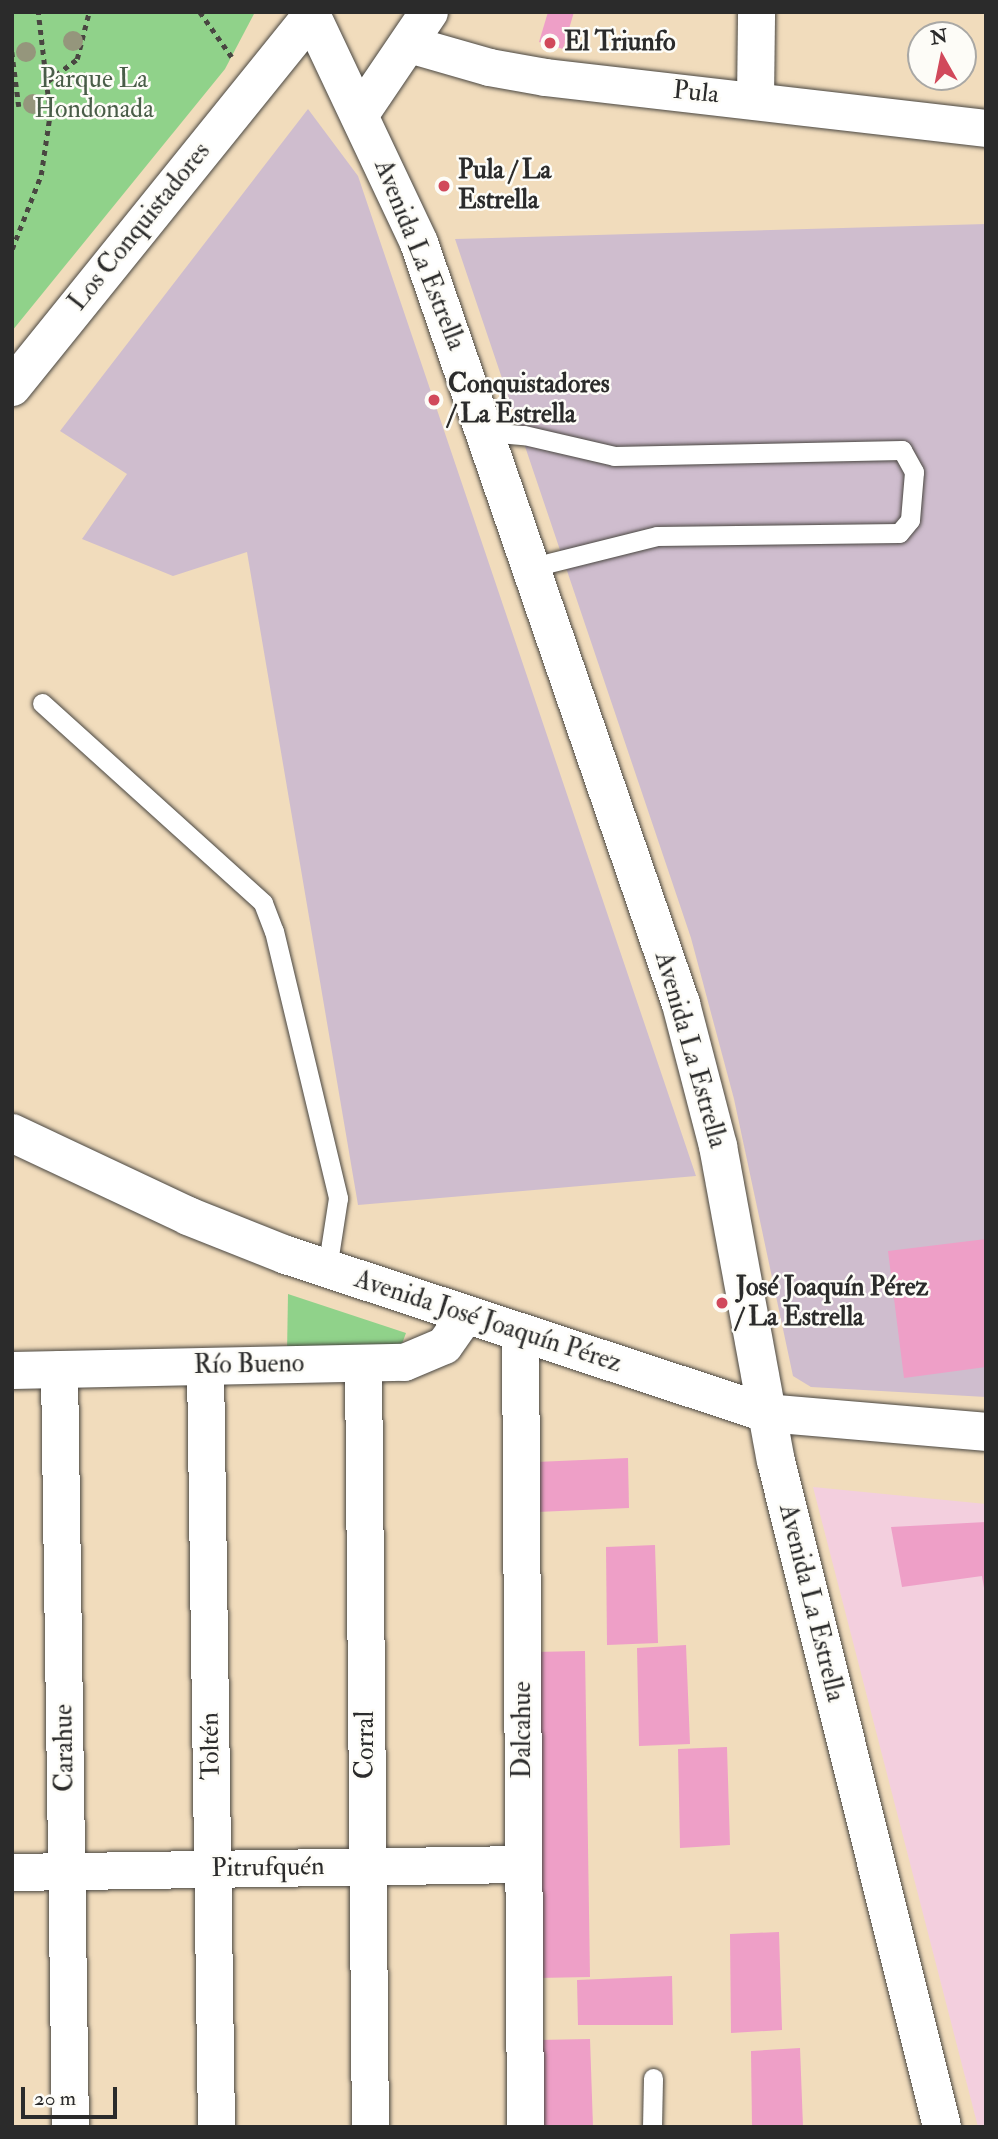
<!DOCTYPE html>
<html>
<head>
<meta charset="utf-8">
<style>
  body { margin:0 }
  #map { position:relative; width:998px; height:2139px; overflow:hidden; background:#f1dcbc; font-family:"IM FELL Double Pica",serif }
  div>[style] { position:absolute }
  .built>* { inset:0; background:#f3cfde }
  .industrial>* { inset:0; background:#cfbdce }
  .green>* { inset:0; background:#90d28a }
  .building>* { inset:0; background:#ee9fc7 }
  .path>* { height:4.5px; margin-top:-2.25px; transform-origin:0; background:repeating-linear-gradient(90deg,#494641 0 5px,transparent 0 10px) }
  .roads { filter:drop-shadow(0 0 2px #494641) drop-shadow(0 0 2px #494641) }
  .service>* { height:19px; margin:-9.5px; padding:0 9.5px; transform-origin:9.5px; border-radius:9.5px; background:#fff }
  .minor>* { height:37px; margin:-18.5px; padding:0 18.5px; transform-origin:18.5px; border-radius:18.5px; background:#fff }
  .tertiary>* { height:38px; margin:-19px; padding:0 19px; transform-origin:19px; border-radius:19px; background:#fff }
  .secondary>* { height:38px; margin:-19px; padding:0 19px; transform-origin:19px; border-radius:19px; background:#fff }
  .primary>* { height:38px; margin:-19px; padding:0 19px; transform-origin:19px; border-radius:19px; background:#fff }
  .trees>* { width:20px; height:20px; margin:-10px; border-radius:50%; background:#95967c }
  .dots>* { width:19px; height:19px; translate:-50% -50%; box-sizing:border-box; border:4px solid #fdfcf7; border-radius:50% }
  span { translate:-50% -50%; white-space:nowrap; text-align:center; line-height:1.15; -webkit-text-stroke:5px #fdfcf7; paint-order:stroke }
  .poi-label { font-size:26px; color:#2b2b2b; font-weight:700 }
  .left { translate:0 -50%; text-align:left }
  .park-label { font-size:26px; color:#495d48 }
  .street-label { font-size:26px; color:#2b2b2b }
  .frame { position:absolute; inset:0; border:14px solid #2b2b2b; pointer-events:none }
  .north { position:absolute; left:907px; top:21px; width:70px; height:70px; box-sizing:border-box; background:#fdfcf7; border:2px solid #a9a8a5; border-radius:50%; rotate:351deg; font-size:19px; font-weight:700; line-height:28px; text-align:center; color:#2b2b2b }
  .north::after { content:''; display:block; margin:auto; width:24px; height:32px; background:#d1495b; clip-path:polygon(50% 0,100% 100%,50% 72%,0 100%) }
  .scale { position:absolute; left:21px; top:2087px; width:96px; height:32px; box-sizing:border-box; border:4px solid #2b2b2b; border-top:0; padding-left:9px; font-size:21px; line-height:24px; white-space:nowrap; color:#2b2b2b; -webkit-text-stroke:5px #fdfcf7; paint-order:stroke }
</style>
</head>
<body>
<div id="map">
  <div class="built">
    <i style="clip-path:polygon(813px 1487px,986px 1504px,986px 2127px,978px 2127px)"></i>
  </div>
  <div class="industrial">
    <i style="clip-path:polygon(308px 109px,358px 176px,696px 1176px,358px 1205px,247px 552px,173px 576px,82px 539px,127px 474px,60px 431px)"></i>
    <i style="clip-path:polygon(986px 224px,986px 1397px,811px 1387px,793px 1376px,734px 1099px,691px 938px,455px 239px)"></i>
  </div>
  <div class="green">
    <i style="clip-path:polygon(12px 12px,255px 12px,225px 69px,12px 331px)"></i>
    <i style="clip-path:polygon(288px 1294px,406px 1333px,400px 1349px,287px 1353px)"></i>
  </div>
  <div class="building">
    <i style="clip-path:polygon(548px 12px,574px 12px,563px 49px,539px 42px)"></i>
    <i style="clip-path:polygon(986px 1239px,986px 1367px,904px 1378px,888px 1251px)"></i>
    <i style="clip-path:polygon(628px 1458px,629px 1508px,537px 1512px,536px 1462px)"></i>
    <i style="clip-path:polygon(986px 1522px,986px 1600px,982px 1576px,902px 1587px,891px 1527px)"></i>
    <i style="clip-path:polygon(655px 1545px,658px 1643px,607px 1645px,606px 1547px)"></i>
    <i style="clip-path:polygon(686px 1645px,690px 1744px,639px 1746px,637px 1648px)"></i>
    <i style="clip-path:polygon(585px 1651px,590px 1977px,538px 1978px,533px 1652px)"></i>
    <i style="clip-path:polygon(727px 1747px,730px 1845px,680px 1848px,678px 1749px)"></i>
    <i style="clip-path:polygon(779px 1932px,782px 2030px,731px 2033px,730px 1934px)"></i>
    <i style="clip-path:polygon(672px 1976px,673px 2025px,578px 2025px,577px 1980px)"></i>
    <i style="clip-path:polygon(590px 2039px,593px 2127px,540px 2127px,538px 2040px)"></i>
    <i style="clip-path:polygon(800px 2048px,803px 2127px,752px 2127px,751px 2051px)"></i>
  </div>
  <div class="path">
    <i style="left:200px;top:12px;width:55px;rotate:54.6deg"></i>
    <i style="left:12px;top:52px;width:55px;rotate:82.7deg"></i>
    <i style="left:48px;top:81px;width:36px;rotate:-37deg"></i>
    <i style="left:77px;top:59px;width:49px;rotate:-75.7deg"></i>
    <i style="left:12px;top:249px;width:79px;rotate:-68.6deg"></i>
    <i style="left:41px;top:175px;width:62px;rotate:-81.6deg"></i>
    <i style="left:50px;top:114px;width:103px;rotate:-96.7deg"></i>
  </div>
  <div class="roads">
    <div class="service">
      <i style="left:487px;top:432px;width:37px;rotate:5deg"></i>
      <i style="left:524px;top:435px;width:92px;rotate:13.1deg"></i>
      <i style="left:614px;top:456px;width:288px;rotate:-1.2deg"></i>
      <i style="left:902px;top:450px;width:25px;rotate:61deg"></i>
      <i style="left:914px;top:472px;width:48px;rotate:94.8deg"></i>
      <i style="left:910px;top:520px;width:17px;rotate:130deg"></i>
      <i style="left:899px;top:533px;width:242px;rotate:179.3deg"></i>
      <i style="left:657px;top:536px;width:128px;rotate:166deg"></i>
      <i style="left:42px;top:703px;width:298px;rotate:42.1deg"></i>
      <i style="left:263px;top:903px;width:30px;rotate:69deg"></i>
      <i style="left:274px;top:931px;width:275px;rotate:76.5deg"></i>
      <i style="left:338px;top:1198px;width:72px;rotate:98.8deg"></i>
      <i style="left:652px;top:2127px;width:49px;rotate:-88.8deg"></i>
    </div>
    <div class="minor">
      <i style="left:409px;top:44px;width:83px;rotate:16deg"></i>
      <i style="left:489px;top:67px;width:57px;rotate:10.1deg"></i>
      <i style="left:545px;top:77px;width:444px;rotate:6.6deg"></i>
      <i style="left:755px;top:99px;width:87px;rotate:-89.3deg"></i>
      <i style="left:520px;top:1333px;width:794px;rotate:89.64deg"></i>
      <i style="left:363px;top:1363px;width:764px;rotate:89.48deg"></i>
      <i style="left:205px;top:1366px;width:761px;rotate:89.17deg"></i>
      <i style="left:59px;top:1369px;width:758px;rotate:89.17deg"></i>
      <i style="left:12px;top:1370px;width:392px;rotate:-1.2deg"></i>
      <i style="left:404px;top:1362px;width:43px;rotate:-23deg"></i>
      <i style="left:444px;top:1345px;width:37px;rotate:-55deg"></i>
      <i style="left:12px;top:1872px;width:511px;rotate:-0.9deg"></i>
    </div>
    <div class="tertiary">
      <i style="left:360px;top:114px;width:123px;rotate:-55.9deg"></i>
      <i style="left:12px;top:387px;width:476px;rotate:-51.1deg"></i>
    </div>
    <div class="secondary">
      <i style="left:310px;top:12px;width:255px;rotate:64.7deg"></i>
      <i style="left:419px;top:243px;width:805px;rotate:71deg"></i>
      <i style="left:681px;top:1004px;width:147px;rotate:75.4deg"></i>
      <i style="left:718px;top:1146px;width:320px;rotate:79.6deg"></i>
      <i style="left:776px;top:1461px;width:686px;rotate:76deg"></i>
    </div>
    <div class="primary">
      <i style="left:12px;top:1133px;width:195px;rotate:25.2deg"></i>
      <i style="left:188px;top:1216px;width:105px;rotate:21.7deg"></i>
      <i style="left:286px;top:1255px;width:505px;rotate:18.22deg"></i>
      <i style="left:766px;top:1413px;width:221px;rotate:4.9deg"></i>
    </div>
  </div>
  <div class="trees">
    <i style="left:73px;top:41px"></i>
    <i style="left:26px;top:52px"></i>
    <i style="left:33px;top:104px"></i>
  </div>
  <div class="dots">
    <i style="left:550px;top:43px;background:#d1495b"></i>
    <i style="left:444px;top:186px;background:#d1495b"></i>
    <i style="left:434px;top:400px;background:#d1495b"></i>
    <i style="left:722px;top:1303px;background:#d1495b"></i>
  </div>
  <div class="poi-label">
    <span class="left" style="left:564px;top:43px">El Triunfo</span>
    <span class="left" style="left:458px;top:186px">Pula / La<br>Estrella</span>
    <span class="left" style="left:448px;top:400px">Conquistadores<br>/ La Estrella</span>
    <span class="left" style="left:736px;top:1303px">José Joaquín Pérez<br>/ La Estrella</span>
  </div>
  <div class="park-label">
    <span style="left:94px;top:95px">Parque La<br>Hondonada</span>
  </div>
  <div class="street-label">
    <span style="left:696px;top:93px;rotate:6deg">Pula</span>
    <span style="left:140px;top:227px;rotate:-51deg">Los Conquistadores</span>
    <span style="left:419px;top:255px;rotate:68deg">Avenida La Estrella</span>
    <span style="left:690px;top:1050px;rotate:74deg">Avenida La Estrella</span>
    <span style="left:488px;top:1322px;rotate:18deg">Avenida José Joaquín Pérez</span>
    <span style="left:249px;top:1365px;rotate:-1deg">Río Bueno</span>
    <span style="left:811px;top:1603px;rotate:76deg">Avenida La Estrella</span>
    <span style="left:523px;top:1730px;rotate:-90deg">Dalcahue</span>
    <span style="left:366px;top:1745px;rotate:-90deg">Corral</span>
    <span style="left:211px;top:1746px;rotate:-91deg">Toltén</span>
    <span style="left:65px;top:1748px;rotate:-91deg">Carahue</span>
    <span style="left:268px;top:1868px;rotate:-1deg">Pitrufquén</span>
  </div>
  <div class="frame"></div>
  <div class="north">N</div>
  <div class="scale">20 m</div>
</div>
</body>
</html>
